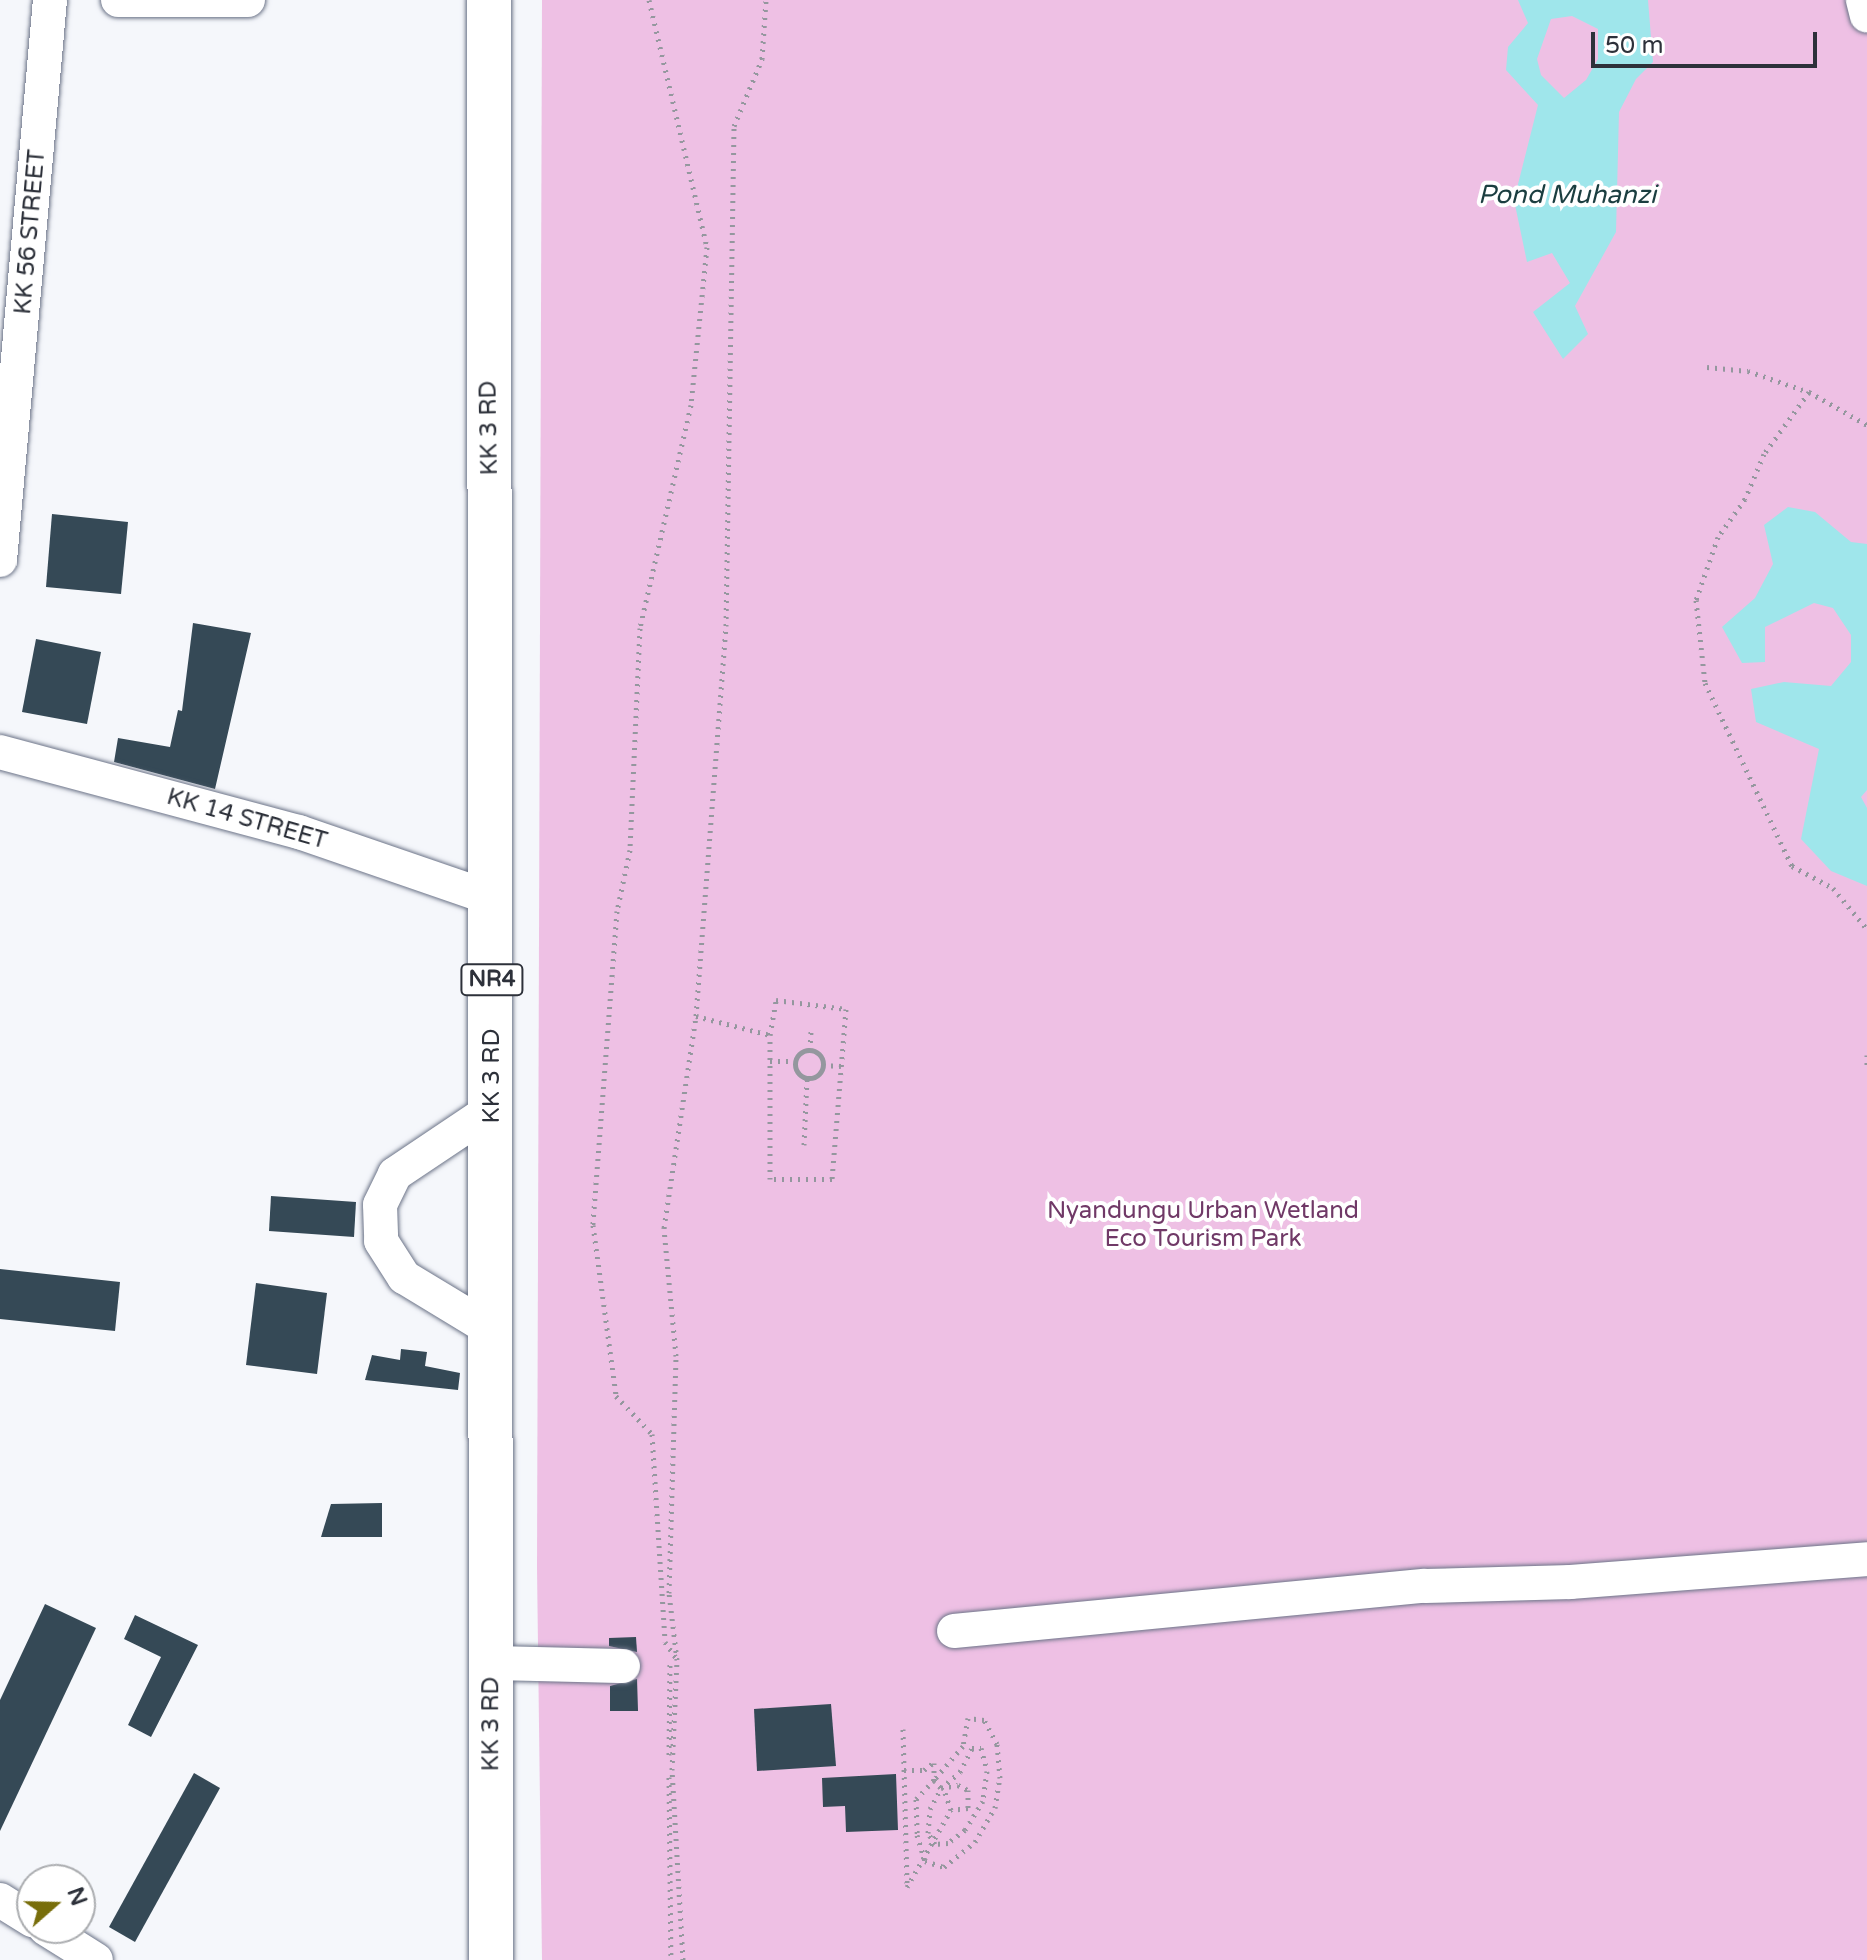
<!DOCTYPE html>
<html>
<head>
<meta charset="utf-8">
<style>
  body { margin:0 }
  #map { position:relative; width:1867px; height:1960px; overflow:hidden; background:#f5f7fb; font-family:"Varela Round",sans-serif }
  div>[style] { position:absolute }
  .green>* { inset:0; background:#eec0e4 }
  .water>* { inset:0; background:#9fe6eb }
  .building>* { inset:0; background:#354956 }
  .path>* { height:5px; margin-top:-2.5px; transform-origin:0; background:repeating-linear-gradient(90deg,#94979e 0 2px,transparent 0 8px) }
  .path>.ring { margin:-2.5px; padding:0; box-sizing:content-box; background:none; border:5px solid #94979e; border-radius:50% }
  .roads { filter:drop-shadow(0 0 2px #6c7488) drop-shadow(0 0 2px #6c7488) }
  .minor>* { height:34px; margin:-17px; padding:0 17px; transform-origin:17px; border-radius:17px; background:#fff }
  .highway>* { height:44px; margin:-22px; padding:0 22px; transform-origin:22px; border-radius:22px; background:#fff }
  span { translate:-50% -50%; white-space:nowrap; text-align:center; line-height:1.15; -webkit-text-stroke:8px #fff; paint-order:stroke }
  .shield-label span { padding:2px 6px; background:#fff; border:2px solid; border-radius:6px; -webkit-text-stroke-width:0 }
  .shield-label { font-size:22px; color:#2d313a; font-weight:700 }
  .street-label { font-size:24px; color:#2d313a }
  .park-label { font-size:24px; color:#703967 }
  .water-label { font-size:26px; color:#1b3e40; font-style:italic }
  .north { position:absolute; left:16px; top:1864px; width:80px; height:80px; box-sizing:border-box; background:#fff; border:2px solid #abadb0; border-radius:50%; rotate:70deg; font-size:22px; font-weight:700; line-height:32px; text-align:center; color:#2d313a }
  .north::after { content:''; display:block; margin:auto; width:28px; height:36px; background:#786e0b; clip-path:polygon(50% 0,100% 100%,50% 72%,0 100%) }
  .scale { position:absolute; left:1591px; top:32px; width:226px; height:36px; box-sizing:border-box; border:4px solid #2d313a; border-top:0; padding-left:10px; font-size:24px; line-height:28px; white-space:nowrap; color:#2d313a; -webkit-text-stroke:6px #fff; paint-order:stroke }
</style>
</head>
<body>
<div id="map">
  <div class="green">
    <i style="clip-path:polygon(542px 0,1867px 0,1867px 1960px,542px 1960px,537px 1567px)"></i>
  </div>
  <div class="water">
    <i style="clip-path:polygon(evenodd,1518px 0,1648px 0,1653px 62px,1636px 79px,1619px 112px,1616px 232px,1575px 306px,1588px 334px,1563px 359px,1533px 312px,1570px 283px,1552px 253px,1527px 262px,1514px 200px,1538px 105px,1506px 70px,1508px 47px,1528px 23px,1518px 0,1572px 16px,1598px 29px,1598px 59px,1586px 80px,1564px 98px,1541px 75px,1537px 59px,1551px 19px,1572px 16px)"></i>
    <i style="clip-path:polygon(1788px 507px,1815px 512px,1851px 542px,1867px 544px,1867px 790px,1861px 797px,1867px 808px,1867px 886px,1831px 871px,1801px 839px,1819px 749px,1756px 722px,1751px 689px,1784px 682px,1831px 686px,1851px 662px,1851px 635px,1833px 608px,1814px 603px,1765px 627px,1765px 662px,1742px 663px,1722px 627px,1755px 598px,1773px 564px,1764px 525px)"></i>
  </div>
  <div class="building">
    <i style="clip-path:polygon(52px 514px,128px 522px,121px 594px,46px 587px)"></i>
    <i style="clip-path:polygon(193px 623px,251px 633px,215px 789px,114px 762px,118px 738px,170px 747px,178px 710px,182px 711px)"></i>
    <i style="clip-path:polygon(36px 639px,101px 652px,87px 724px,22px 712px)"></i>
    <i style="clip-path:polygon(271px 1196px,356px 1202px,354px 1237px,269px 1231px)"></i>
    <i style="clip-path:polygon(0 1269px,120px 1282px,115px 1331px,0 1319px)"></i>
    <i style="clip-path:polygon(256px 1283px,327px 1293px,317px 1374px,246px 1365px)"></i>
    <i style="clip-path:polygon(401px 1349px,427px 1352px,425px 1366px,460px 1373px,458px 1390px,365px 1380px,372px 1355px,400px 1360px)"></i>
    <i style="clip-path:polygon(382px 1503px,382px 1537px,321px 1537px,331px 1504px)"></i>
    <i style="clip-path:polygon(45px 1604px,96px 1628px,0 1831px,0 1700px)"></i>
    <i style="clip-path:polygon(135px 1615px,198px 1645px,151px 1737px,128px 1725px,161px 1657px,124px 1639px)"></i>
    <i style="clip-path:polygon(636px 1637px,637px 1652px,609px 1646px,609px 1638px)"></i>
    <i style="clip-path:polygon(637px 1679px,638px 1711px,610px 1711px,610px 1686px)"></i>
    <i style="clip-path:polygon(831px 1704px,836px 1766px,757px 1771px,754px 1709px)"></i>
    <i style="clip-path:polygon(194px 1773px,220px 1788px,135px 1942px,109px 1927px)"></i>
    <i style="clip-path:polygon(896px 1774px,898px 1830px,846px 1832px,845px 1806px,823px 1807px,822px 1778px)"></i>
  </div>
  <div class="path">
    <i style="left:649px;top:0;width:254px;rotate:76.8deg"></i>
    <i style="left:707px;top:247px;width:159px;rotate:95.8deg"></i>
    <i style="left:691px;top:405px;width:229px;rotate:102.9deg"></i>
    <i style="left:640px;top:628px;width:222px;rotate:92.6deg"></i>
    <i style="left:630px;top:850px;width:62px;rotate:102deg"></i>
    <i style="left:617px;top:911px;width:315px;rotate:94.4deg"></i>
    <i style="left:593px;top:1225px;width:173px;rotate:82.3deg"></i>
    <i style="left:616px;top:1396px;width:52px;rotate:46.5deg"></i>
    <i style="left:652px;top:1434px;width:208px;rotate:86.4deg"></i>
    <i style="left:665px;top:1642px;width:21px;rotate:55deg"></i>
    <i style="left:1707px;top:367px;width:41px;rotate:5.6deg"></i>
    <i style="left:1748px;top:371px;width:65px;rotate:19deg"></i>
    <i style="left:1809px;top:392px;width:67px;rotate:29.6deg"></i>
    <i style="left:1809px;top:392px;width:77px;rotate:126deg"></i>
    <i style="left:1764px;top:454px;width:49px;rotate:112.9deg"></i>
    <i style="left:1745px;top:499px;width:47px;rotate:125.4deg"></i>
    <i style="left:1718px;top:537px;width:67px;rotate:109.2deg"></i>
    <i style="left:1696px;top:600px;width:83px;rotate:83.8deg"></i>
    <i style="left:1705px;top:683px;width:203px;rotate:64.6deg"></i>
    <i style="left:1792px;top:866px;width:47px;rotate:28.2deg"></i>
    <i style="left:1833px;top:888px;width:53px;rotate:50.3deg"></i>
    <i style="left:696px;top:1016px;width:76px;rotate:14.4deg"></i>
    <i style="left:770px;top:1035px;width:36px;rotate:-80deg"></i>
    <i style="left:776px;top:1000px;width:71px;rotate:7.3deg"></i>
    <i style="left:846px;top:1009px;width:171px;rotate:94.7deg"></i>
    <i style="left:832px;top:1179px;width:62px;rotate:180deg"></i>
    <i style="left:770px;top:1179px;width:144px;rotate:-90deg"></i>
    <i class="ring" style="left:795px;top:1050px;width:23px;height:23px"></i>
    <i style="left:810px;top:1050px;width:19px;rotate:-87deg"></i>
    <i style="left:1867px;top:1055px;width:12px;rotate:90deg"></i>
    <i style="left:770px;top:1061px;width:24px"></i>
    <i style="left:823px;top:1065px;width:18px;rotate:3deg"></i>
    <i style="left:804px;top:1145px;width:66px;rotate:-87.4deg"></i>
    <i style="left:903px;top:1729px;width:158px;rotate:88.5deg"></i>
    <i style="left:907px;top:1887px;width:89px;rotate:-60.3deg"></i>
    <i style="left:669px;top:1755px;width:94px;rotate:-89.4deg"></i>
    <i style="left:934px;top:1763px;width:17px;rotate:90deg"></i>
    <i style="left:934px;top:1780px;width:26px;rotate:133deg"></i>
    <i style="left:916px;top:1799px;width:36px;rotate:88deg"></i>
    <i style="left:917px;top:1835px;width:27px;rotate:73deg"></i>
    <i style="left:925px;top:1861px;width:20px;rotate:18deg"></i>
    <i style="left:944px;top:1867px;width:40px;rotate:-39deg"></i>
    <i style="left:975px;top:1842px;width:39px;rotate:-60deg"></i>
    <i style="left:995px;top:1808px;width:30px;rotate:-81deg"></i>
    <i style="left:1000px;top:1778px;width:34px;rotate:-95deg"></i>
    <i style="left:997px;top:1744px;width:27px;rotate:-118deg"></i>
    <i style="left:984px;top:1720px;width:16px;rotate:-173deg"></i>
    <i style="left:968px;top:1718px;width:28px;rotate:100deg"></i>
    <i style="left:963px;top:1746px;width:45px;rotate:130.5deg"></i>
    <i style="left:934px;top:1780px;width:11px;rotate:49deg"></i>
    <i style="left:941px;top:1788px;width:25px;rotate:-40deg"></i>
    <i style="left:960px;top:1772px;width:27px;rotate:-63deg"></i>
    <i style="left:972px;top:1748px;width:9px"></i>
    <i style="left:981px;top:1748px;width:24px;rotate:75deg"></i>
    <i style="left:987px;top:1771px;width:30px;rotate:98deg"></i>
    <i style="left:983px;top:1801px;width:34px;rotate:122deg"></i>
    <i style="left:965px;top:1830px;width:21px;rotate:143deg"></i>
    <i style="left:948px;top:1843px;width:13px;rotate:176deg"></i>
    <i style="left:935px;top:1844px;width:13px;rotate:-122deg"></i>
    <i style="left:928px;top:1833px;width:24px;rotate:-85deg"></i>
    <i style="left:930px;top:1809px;width:24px;rotate:-62deg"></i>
    <i style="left:941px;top:1788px;width:17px;rotate:-10deg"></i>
    <i style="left:958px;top:1785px;width:11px;rotate:27deg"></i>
    <i style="left:968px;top:1790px;width:18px;rotate:90deg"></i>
    <i style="left:968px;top:1808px;width:17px;rotate:173deg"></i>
    <i style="left:951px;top:1810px;width:21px;rotate:-109deg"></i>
    <i style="left:904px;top:1770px;width:20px"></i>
    <i style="left:924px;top:1770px;width:11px;rotate:-38deg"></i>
    <i style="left:669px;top:1777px;width:183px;rotate:89.4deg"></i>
    <i style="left:683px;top:1960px;width:190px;rotate:-93.3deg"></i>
    <i style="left:672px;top:1770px;width:110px;rotate:-87.4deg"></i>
    <i style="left:677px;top:1660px;width:67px;rotate:-96.8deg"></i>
    <i style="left:669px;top:1593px;width:237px;rotate:-88.3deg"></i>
    <i style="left:676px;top:1356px;width:129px;rotate:-95.4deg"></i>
    <i style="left:664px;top:1228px;width:214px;rotate:-81.4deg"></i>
    <i style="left:696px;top:1016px;width:391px;rotate:-85.6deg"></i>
    <i style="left:726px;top:626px;width:500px;rotate:-89.08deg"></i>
    <i style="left:734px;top:126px;width:73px;rotate:-67.3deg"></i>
    <i style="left:762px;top:59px;width:59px;rotate:-86.1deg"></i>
  </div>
  <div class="roads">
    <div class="minor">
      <i style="left:118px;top:0;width:130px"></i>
      <i style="left:1863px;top:0;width:16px;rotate:76deg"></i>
      <i style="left:0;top:560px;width:562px;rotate:-84.9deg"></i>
      <i style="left:0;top:752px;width:310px;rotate:15deg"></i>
      <i style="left:299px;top:832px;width:203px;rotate:19deg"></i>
      <i style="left:492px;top:1109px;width:117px;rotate:146.2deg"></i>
      <i style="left:395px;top:1174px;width:34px;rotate:116deg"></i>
      <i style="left:380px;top:1205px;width:36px;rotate:88deg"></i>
      <i style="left:381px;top:1241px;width:43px;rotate:57.4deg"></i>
      <i style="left:404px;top:1277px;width:104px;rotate:31.2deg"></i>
      <i style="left:954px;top:1631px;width:473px;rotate:-5.5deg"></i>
      <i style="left:1425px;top:1586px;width:146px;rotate:-1.6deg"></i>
      <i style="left:1571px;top:1582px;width:297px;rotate:-4.4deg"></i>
      <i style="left:491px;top:1663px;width:132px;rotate:1.3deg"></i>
      <i style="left:0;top:1900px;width:38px;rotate:32deg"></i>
      <i style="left:45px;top:1928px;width:60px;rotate:32.1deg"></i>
    </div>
    <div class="highway">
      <i style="left:489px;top:0;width:1960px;rotate:89.94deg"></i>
    </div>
  </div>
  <div class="shield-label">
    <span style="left:492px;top:980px">NR4</span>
  </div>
  <div class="street-label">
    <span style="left:30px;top:232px;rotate:-85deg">KK 56 STREET</span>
    <span style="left:489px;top:428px;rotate:-91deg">KK 3 RD</span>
    <span style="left:247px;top:819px;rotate:16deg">KK 14 STREET</span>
    <span style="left:492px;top:1076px;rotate:-90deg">KK 3 RD</span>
    <span style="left:491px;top:1724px;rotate:-90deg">KK 3 RD</span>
  </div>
  <div class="park-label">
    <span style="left:1203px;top:1225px">Nyandungu Urban Wetland<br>Eco Tourism Park</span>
  </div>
  <div class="water-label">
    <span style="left:1567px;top:195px">Pond Muhanzi</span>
  </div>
  <div class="north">N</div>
  <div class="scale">50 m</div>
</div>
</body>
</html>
